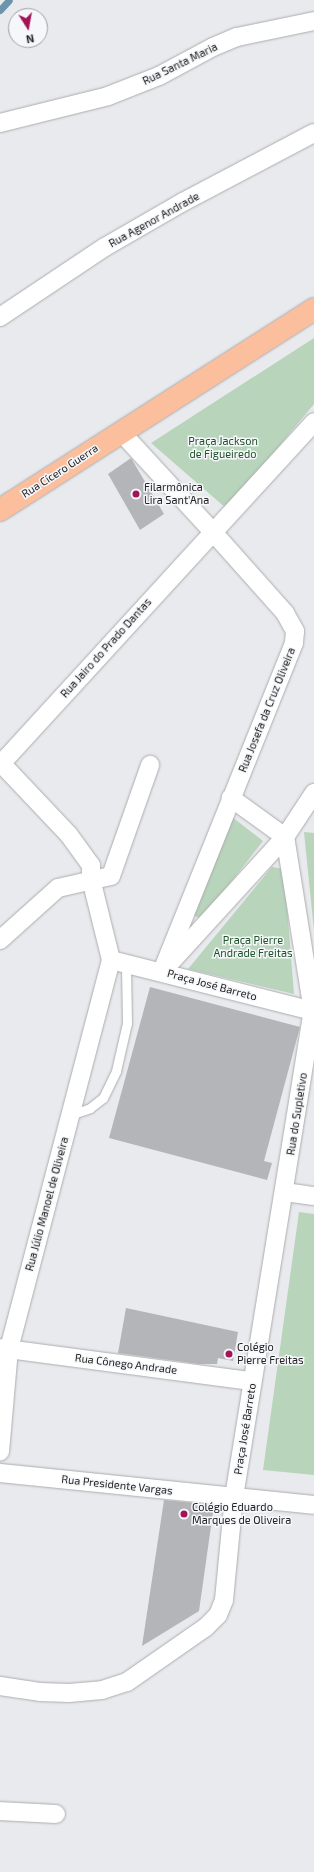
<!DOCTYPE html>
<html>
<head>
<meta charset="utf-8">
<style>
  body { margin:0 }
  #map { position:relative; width:314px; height:1872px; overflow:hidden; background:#e9eaed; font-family:"Exo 2",sans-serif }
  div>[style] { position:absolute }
  .green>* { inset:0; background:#b8d4bb }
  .stream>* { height:7px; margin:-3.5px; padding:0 3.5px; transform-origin:3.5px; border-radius:3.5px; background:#6e94ad }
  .building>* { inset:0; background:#b4b5b8 }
  .roads { filter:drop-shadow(0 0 1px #abacaf) drop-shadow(0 0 1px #abacaf) }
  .service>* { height:9px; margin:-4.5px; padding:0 4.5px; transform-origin:4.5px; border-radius:4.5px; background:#fff }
  .minor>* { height:18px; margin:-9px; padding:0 9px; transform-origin:9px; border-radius:9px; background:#fff }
  .primary>* { height:22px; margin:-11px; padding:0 11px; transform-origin:11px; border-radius:11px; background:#fcbf9d }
  .dots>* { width:11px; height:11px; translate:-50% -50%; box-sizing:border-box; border:2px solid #f6f7fa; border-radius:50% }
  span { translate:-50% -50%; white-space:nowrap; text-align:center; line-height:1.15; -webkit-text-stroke:3px #f6f7fa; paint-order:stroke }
  .street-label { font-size:11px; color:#232324 }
  .park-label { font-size:11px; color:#1e522a }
  .poi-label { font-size:11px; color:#232324 }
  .left { translate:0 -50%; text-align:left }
  .north { position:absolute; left:8px; top:8px; width:40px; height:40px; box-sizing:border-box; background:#f6f7fa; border:1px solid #a2a2a4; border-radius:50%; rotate:169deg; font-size:11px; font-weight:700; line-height:16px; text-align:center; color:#232324 }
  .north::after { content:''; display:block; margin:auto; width:14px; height:18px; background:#a31357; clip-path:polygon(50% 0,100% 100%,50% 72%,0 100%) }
</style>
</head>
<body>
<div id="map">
  <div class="green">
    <i style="clip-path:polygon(314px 338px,314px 404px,227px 509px,151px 443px)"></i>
    <i style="clip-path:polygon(232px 817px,263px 841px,202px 919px,190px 914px)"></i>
    <i style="clip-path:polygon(304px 832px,314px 833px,314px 931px)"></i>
    <i style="clip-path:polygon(272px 867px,284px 869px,294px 994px,188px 969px)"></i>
    <i style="clip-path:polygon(299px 1212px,314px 1214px,314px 1475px,263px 1470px)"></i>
  </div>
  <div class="stream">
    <i style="left:0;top:10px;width:13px;rotate:-48deg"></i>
  </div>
  <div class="building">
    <i style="clip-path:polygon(131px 458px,164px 514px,140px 530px,108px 474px)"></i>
    <i style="clip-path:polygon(150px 987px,300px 1027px,264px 1161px,272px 1163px,267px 1180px,109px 1138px)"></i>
    <i style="clip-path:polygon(126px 1308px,238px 1332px,233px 1361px,218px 1358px,217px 1364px,199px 1364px,118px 1353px)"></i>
    <i style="clip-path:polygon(164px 1500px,214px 1505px,199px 1611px,142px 1646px)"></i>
  </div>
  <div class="roads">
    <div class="service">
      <i style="left:70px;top:1115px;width:21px;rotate:-19deg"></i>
      <i style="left:90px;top:1108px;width:16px;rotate:-38deg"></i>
      <i style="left:103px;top:1098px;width:30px;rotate:-64deg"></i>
      <i style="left:116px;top:1071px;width:49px;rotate:-77.1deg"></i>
      <i style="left:127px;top:1023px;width:59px;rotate:-91deg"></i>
    </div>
    <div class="minor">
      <i style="left:0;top:123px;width:111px;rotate:-14deg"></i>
      <i style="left:108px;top:96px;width:55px;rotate:-21.4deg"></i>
      <i style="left:159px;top:76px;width:61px;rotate:-28.2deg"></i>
      <i style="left:213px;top:47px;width:26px;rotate:-23deg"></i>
      <i style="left:237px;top:37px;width:79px;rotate:-11.7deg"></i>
      <i style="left:0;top:317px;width:126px;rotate:-33.7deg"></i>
      <i style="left:105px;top:247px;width:90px;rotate:-30deg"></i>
      <i style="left:183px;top:202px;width:148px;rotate:-27.8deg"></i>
      <i style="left:121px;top:432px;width:134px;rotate:47.4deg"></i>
      <i style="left:212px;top:531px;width:110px;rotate:48.3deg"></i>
      <i style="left:285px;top:613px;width:21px;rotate:61deg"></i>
      <i style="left:295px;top:631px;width:12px;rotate:95deg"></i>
      <i style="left:294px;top:643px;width:354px;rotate:111.9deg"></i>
      <i style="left:0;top:762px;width:100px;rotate:46.6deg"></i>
      <i style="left:69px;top:835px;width:37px;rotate:54deg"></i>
      <i style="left:91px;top:865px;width:14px;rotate:90deg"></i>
      <i style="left:91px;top:879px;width:83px;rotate:76.1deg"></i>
      <i style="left:111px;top:960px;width:402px;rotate:104.7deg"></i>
      <i style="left:9px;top:1349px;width:103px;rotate:95deg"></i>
      <i style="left:0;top:765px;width:465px;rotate:-47.5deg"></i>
      <i style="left:0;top:940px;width:78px;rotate:-41.9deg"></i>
      <i style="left:58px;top:888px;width:54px;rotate:-12.8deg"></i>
      <i style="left:111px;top:876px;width:118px;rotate:-70.6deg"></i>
      <i style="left:111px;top:960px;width:208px;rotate:14.2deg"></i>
      <i style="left:170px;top:963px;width:171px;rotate:-47.6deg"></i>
      <i style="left:285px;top:837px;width:53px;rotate:-56.6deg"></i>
      <i style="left:285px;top:1192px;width:29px;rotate:8deg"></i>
      <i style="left:0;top:1348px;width:254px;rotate:7.5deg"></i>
      <i style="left:0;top:1473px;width:316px;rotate:5.8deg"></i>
      <i style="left:0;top:1686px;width:40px;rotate:8.5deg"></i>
      <i style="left:40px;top:1692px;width:29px;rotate:2deg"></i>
      <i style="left:69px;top:1693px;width:33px;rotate:-5deg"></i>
      <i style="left:102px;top:1690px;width:26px;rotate:-18deg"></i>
      <i style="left:127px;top:1682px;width:96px;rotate:-34.8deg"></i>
      <i style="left:206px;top:1627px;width:17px;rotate:-45deg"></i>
      <i style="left:218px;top:1615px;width:16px;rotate:-68deg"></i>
      <i style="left:224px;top:1600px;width:103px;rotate:-84.5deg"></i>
      <i style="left:234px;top:1497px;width:492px;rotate:-80.8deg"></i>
      <i style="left:313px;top:1011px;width:176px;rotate:-99.1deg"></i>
      <i style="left:285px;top:837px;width:67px;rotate:-144.2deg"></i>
      <i style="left:0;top:1811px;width:56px;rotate:3.1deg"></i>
    </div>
    <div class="primary">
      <i style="left:0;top:510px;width:373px;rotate:-32.6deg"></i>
    </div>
  </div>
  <div class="dots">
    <i style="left:136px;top:494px;background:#a31357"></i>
    <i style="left:229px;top:1354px;background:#a31357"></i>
    <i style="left:184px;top:1514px;background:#a31357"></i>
  </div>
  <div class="street-label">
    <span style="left:180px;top:64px;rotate:-26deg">Rua Santa Maria</span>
    <span style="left:154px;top:220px;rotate:-29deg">Rua Agenor Andrade</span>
    <span style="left:60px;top:471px;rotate:-33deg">Rua Cícero Guerra</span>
    <span style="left:106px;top:648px;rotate:-48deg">Rua Jairo do Prado Dantas</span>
    <span style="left:267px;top:710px;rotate:-68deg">Rua Josefa da Cruz Oliveira</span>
    <span style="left:212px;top:985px;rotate:15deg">Praça José Barreto</span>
    <span style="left:297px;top:1114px;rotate:-81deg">Rua do Supletivo</span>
    <span style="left:47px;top:1204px;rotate:-75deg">Rua Júlio Manoel de Oliveira</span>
    <span style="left:126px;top:1364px;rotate:7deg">Rua Cônego Andrade</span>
    <span style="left:245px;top:1429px;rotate:-81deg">Praça José Barreto</span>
    <span style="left:117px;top:1485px;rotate:6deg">Rua Presidente Vargas</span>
  </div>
  <div class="park-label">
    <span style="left:223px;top:448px">Praça Jackson<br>de Figueiredo</span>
    <span style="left:253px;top:947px">Praça Pierre<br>Andrade Freitas</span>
  </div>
  <div class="poi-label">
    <span class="left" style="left:144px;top:494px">Filarmônica<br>Lira Sant'Ana</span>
    <span class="left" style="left:237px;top:1354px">Colégio<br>Pierre Freitas</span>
    <span class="left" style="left:192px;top:1514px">Colégio Eduardo<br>Marques de Oliveira</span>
  </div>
  <div class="north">N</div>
</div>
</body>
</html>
